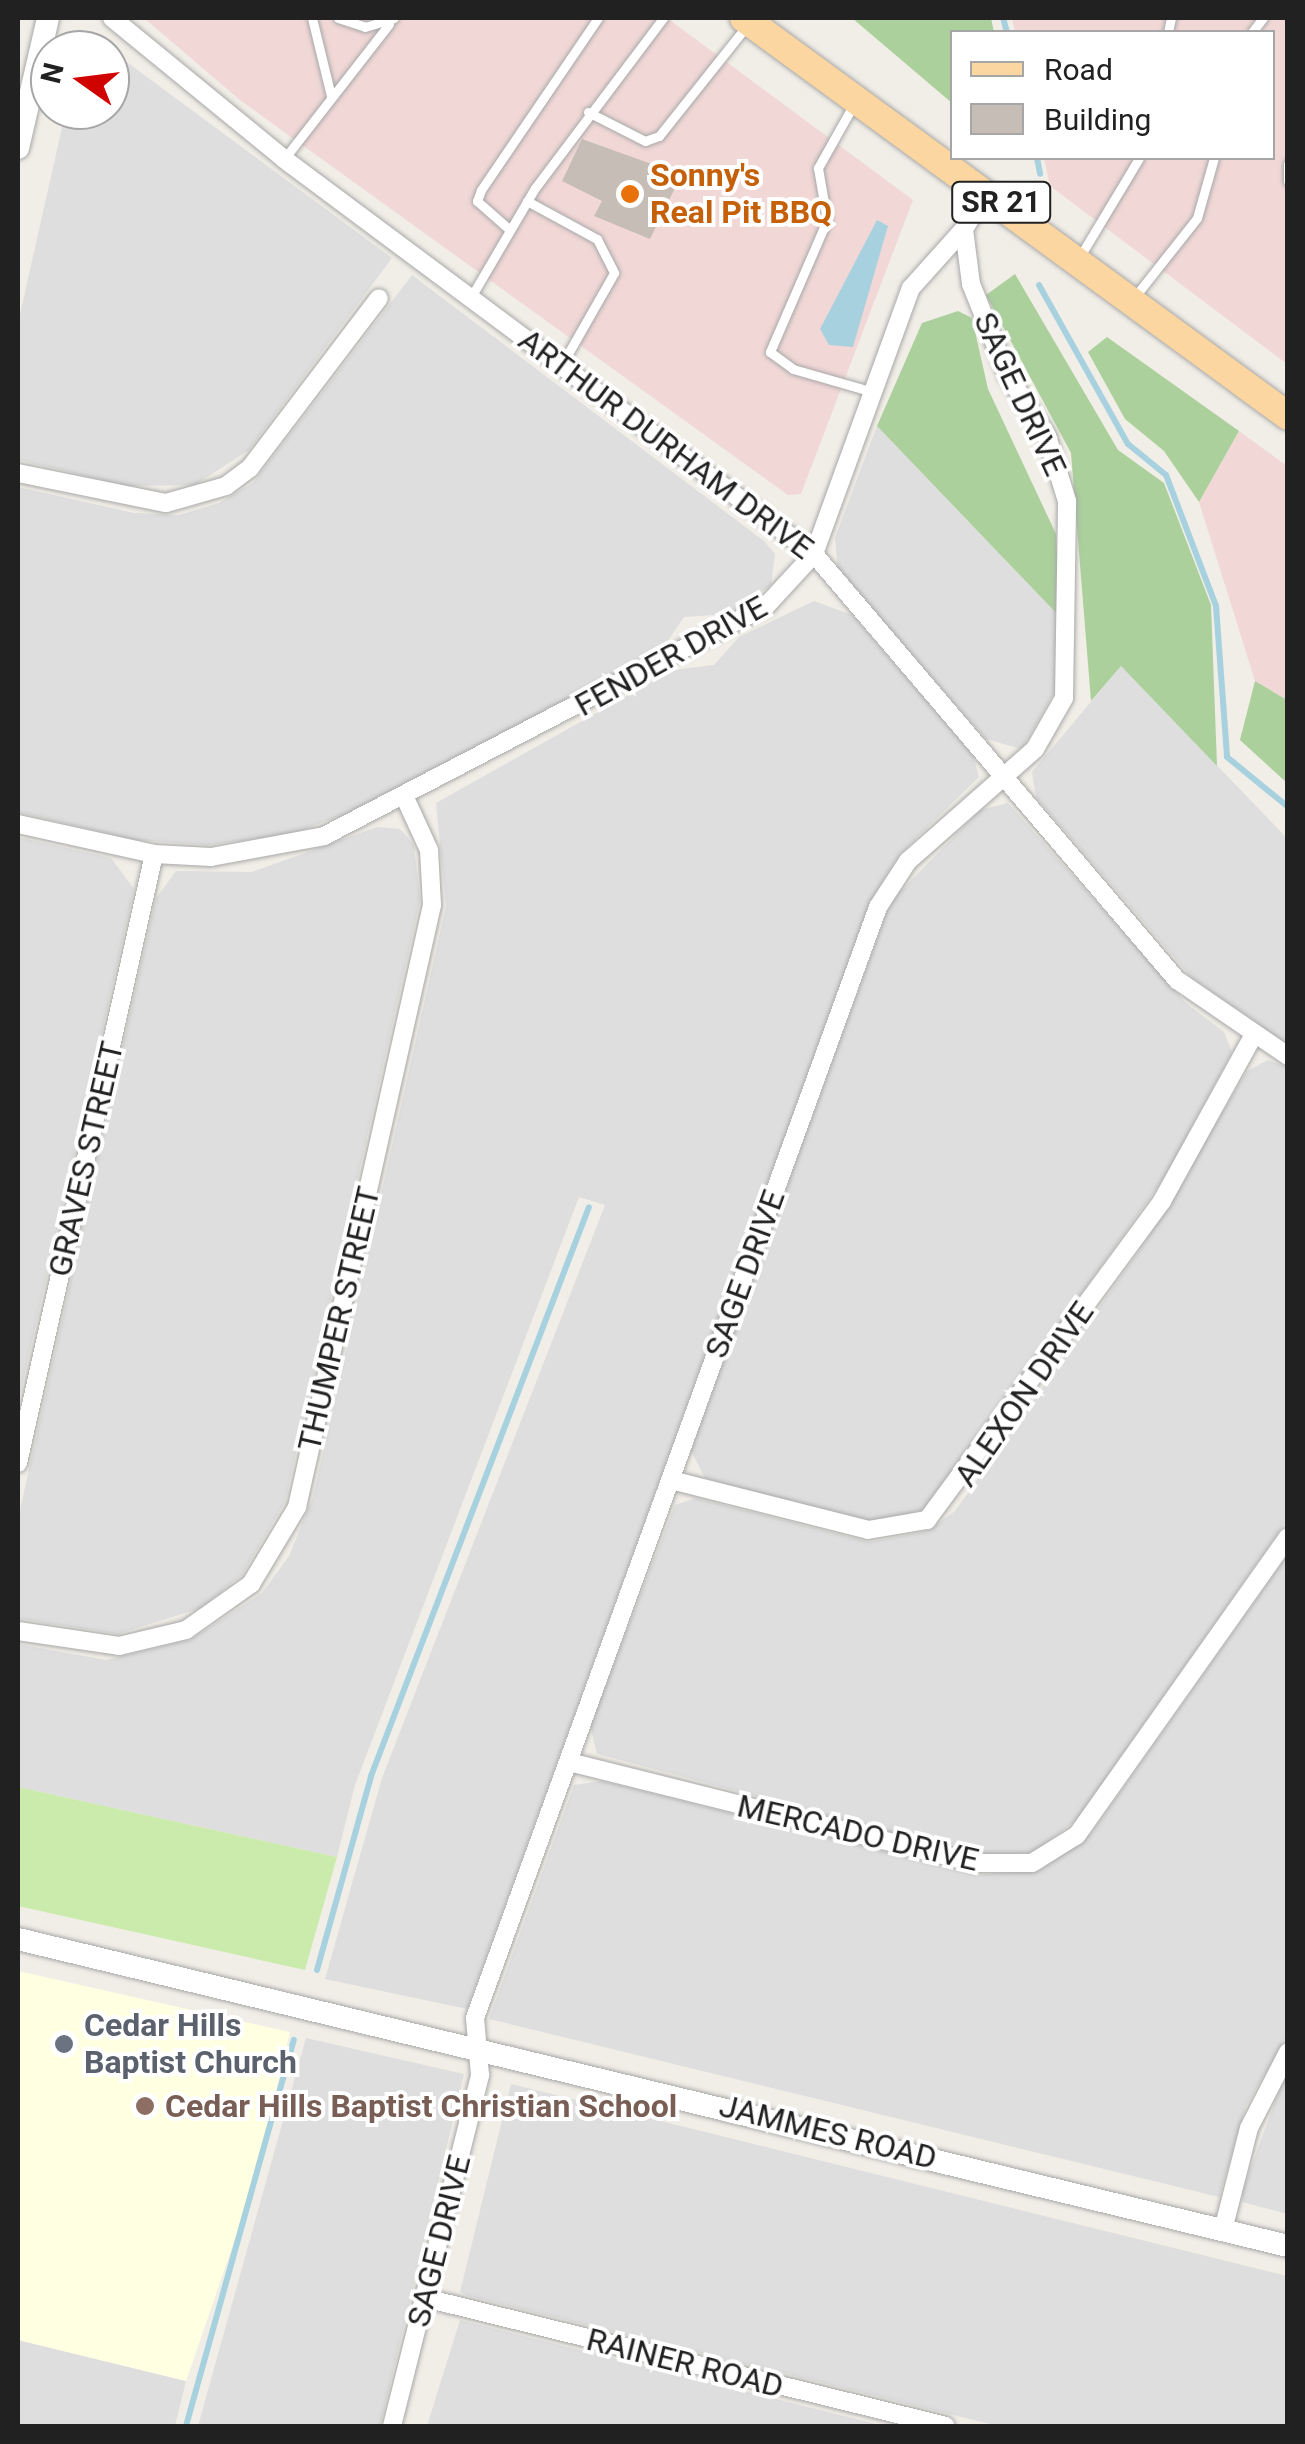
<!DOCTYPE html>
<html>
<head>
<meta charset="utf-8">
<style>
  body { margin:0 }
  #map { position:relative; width:1305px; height:2444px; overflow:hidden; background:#f1eee7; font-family:Roboto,sans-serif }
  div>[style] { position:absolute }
  .residential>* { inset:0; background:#dfdede }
  .commercial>* { inset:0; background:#f1d8d7 }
  .education>* { inset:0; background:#ffffe2 }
  .grass>* { inset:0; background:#cbebad }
  .forest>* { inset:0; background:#abd09c }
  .water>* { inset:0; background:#a8d1df }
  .stream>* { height:6px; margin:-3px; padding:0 3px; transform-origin:3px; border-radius:3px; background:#a8d1df }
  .building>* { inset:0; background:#c6beb6 }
  .roads { filter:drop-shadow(0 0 2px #a8a8a8) drop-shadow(0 0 2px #a8a8a8) }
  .service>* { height:9px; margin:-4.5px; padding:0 4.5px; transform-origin:4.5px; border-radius:4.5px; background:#fff }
  .minor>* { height:18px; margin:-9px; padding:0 9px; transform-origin:9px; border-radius:9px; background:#fff }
  .tertiary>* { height:22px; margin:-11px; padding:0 11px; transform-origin:11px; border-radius:11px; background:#fff }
  .primary>* { height:28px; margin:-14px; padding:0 14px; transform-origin:14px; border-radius:14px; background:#fcd6a1 }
  .dots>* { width:28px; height:28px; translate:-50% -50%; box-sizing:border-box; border:5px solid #fff; border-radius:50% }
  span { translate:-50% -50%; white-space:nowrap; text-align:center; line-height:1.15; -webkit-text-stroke:8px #fff; paint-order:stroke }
  .shield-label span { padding:2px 8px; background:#fff; border:2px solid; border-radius:8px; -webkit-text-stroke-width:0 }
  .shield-label { font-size:30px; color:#212121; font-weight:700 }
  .food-label { font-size:32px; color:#c56008; font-weight:700 }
  .left { translate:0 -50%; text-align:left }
  .street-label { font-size:32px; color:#212121 }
  .worship-label { font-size:32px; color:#5b616d; font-weight:700 }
  .education-label { font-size:32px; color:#785e54; font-weight:700 }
  .frame { position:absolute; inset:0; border:20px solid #212121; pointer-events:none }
  .legend { position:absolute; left:950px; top:30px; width:325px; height:130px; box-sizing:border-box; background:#fff; border:2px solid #a6a6a6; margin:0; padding:12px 18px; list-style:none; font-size:30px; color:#212121 }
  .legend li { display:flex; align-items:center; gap:20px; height:50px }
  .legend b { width:50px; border:2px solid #a6a6a6 }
  .north { position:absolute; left:30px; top:30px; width:100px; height:100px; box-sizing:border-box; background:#fff; border:2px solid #a6a6a6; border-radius:50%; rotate:284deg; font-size:28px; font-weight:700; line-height:40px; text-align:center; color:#212121 }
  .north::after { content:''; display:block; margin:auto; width:35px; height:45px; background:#d10300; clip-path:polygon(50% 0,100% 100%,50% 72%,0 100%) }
</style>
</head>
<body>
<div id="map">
  <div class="residential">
    <i style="clip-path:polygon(86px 32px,392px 258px,249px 450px,195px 485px,128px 486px,18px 460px,18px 323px,66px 110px,110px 110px,110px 50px,80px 50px)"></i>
    <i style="clip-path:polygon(412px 275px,764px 541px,775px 554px,771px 585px,730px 614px,684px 617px,661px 651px,362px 808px,291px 834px,209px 845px,136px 840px,18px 812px,18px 487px,134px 513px,179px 515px,219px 503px,253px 483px)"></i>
    <i style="clip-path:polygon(877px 426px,1060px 617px,1059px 684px,1022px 749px,986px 739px,838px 570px,835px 538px)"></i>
    <i style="clip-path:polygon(814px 601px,852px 615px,973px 755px,979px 777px,899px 855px,869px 904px,467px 2009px,325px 1979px,382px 1778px,605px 1205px,579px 1197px,355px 1785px,337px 1857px,18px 1787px,18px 1644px,106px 1660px,190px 1640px,262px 1593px,289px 1556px,313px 1497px,446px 906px,436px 803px,673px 670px,714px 665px,739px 637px)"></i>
    <i style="clip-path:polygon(1121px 666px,1287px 838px,1287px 1044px,1191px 977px,1036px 797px,1032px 772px)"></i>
    <i style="clip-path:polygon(1008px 803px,1186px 1003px,1224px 1032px,1232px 1052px,1165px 1177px,927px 1508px,885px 1522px,854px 1519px,705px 1478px,691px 1451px,891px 901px,980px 810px)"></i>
    <i style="clip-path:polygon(377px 827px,400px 829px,414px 845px,420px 901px,285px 1502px,242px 1575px,201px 1608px,118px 1634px,20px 1619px,18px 1519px,156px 898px,176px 871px,252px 872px)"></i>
    <i style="clip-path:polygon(18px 837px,111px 858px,134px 889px,18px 1404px)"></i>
    <i style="clip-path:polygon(1268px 1060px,1287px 1067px,1287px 1520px,1076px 1820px,1034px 1852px,985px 1857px,597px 1754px,590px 1726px,675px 1505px,696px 1498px,869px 1542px,928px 1531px,955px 1511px,1144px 1244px,1247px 1071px)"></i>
    <i style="clip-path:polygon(1287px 1556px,1287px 2036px,1246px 2106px,1219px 2197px,489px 2019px,574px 1785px,602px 1781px,977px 1875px,1041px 1870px,1091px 1834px)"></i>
    <i style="clip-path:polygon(306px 2038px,464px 2074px,380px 2426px,198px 2426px)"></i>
    <i style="clip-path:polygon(1287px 2069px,1287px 2214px,1243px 2202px,1242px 2192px)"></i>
    <i style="clip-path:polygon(511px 2084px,1287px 2276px,1287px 2426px,998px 2426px,468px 2296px,460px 2292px)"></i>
    <i style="clip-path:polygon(460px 2320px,884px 2426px,427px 2426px)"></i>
    <i style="clip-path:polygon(18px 2340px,186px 2381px,175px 2426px,18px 2426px)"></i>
  </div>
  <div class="commercial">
    <i style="clip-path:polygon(144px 18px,667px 18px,913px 200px,801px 494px,788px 495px,241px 101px)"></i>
    <i style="clip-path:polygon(1012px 18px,1287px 18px,1287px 364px,1050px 186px,1044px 158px,1272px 158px,1272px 32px,1015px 32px)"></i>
    <i style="clip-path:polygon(1239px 431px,1287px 466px,1287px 700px,1255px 681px,1199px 502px)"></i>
  </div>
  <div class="education">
    <i style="clip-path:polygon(18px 1971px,290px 2032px,255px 2181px,186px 2381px,18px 2340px)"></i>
  </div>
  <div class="grass">
    <i style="clip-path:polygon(18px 1787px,337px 1857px,305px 1970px,18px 1906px)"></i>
  </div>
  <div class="forest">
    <i style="clip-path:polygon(852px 18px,991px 18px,994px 32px,952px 32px,952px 103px)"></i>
    <i style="clip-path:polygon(1015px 274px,1118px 450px,1164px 483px,1211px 605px,1217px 766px,1121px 666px,1091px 701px,1071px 453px,986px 295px)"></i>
    <i style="clip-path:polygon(958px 311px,972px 318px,988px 389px,1056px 534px,1060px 617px,877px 426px,922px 323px)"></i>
    <i style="clip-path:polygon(1107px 337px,1239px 431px,1199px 502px,1164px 451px,1125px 419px,1088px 352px)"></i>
    <i style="clip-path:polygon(1255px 681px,1287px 700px,1287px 783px,1240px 740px)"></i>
  </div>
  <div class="water">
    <i style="clip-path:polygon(877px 220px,888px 226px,853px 347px,829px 345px,820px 329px)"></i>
  </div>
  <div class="stream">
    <i style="left:1003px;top:18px;width:15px;rotate:74deg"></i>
    <i style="left:1037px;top:158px;width:16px;rotate:79deg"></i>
    <i style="left:1039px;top:285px;width:182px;rotate:60.8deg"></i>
    <i style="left:1128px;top:444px;width:49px;rotate:39.2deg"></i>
    <i style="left:1166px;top:475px;width:140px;rotate:69.1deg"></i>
    <i style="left:1216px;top:606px;width:151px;rotate:85.8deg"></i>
    <i style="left:1227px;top:757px;width:79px;rotate:39.3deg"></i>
    <i style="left:317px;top:1970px;width:201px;rotate:-74.4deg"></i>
    <i style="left:371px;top:1776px;width:609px;rotate:-69.04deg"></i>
    <i style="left:186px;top:2426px;width:401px;rotate:-74.4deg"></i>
  </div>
  <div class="building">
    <i style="clip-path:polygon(582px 139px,671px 171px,666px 182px,676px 186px,650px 239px,594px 216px,602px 201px,562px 181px)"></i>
  </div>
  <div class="roads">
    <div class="service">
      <i style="left:312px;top:18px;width:80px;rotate:76.3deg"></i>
      <i style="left:338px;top:18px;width:28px;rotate:18deg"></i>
      <i style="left:365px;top:27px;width:30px;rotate:-17deg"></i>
      <i style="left:1168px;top:32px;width:14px;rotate:-78deg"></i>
      <i style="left:1252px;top:32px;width:18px;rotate:-52deg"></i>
      <i style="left:855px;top:102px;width:76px;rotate:119.3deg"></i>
      <i style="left:818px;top:168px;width:53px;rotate:80.2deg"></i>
      <i style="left:827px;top:220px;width:144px;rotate:113.4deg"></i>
      <i style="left:770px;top:352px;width:29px;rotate:36deg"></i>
      <i style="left:793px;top:369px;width:83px;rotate:16deg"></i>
      <i style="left:588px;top:112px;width:64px;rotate:27deg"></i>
      <i style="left:645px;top:141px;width:15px;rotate:-20deg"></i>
      <i style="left:659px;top:136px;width:143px;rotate:-51.5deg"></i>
      <i style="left:284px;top:159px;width:171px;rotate:-52.1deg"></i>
      <i style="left:1288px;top:164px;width:17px;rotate:90deg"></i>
      <i style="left:527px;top:201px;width:80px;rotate:28.5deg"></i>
      <i style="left:597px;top:239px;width:38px;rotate:63deg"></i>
      <i style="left:614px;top:273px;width:107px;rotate:119.7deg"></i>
      <i style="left:510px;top:230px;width:44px;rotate:-138.7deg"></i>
      <i style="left:477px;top:201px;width:12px;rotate:-70deg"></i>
      <i style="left:481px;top:190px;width:208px;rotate:-55.8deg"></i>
      <i style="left:1079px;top:258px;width:117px;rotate:-59deg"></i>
      <i style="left:471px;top:297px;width:126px;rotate:-59.6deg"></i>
      <i style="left:535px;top:188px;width:213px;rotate:-53deg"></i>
      <i style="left:1133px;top:299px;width:103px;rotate:-51.7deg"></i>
      <i style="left:1197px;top:218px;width:62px;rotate:-74.2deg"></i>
    </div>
    <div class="minor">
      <i style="left:112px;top:18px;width:222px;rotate:39.3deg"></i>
      <i style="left:284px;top:159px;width:661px;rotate:36.7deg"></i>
      <i style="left:814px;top:554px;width:560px;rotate:49.57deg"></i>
      <i style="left:1177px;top:980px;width:135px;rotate:34.4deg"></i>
      <i style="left:18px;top:473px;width:151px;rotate:11.5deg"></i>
      <i style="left:166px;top:503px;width:62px;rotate:-15.8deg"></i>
      <i style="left:226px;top:486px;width:30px;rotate:-37deg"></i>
      <i style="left:250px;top:468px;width:213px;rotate:-52.8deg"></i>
      <i style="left:18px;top:824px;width:139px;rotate:12.4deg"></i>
      <i style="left:154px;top:854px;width:57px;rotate:3deg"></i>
      <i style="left:211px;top:857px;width:115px;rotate:-10.5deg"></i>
      <i style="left:324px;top:836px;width:498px;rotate:-27.5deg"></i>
      <i style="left:766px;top:606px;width:71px;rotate:-47.3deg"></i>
      <i style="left:814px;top:554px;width:283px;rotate:-70deg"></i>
      <i style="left:911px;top:288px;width:79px;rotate:-48.1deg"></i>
      <i style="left:18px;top:1463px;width:624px;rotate:-77.41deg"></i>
      <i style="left:671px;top:1480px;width:203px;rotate:14.2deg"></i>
      <i style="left:868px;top:1530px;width:60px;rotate:-9.6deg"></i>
      <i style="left:927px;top:1520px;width:396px;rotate:-53.6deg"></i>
      <i style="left:1162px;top:1201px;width:186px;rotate:-61.1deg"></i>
      <i style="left:18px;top:1631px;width:102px;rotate:8.4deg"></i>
      <i style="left:119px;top:1646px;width:69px;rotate:-13.4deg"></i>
      <i style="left:186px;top:1630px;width:80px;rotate:-35.3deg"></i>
      <i style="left:251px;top:1584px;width:90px;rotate:-59.1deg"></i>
      <i style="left:297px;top:1507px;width:617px;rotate:-77.36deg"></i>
      <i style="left:432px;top:905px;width:55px;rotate:-93.1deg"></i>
      <i style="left:429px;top:850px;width:55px;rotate:-114.7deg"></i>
      <i style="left:569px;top:1762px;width:416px;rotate:14deg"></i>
      <i style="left:973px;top:1863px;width:59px"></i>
      <i style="left:1032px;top:1863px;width:53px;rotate:-31.9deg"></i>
      <i style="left:1077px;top:1835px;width:365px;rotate:-54.7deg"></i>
      <i style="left:1223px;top:2230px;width:105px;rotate:-75.7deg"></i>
      <i style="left:1249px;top:2128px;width:85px;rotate:-62.8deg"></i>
      <i style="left:425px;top:2298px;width:536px;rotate:13.8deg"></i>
      <i style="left:392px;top:2426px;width:362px;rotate:-75.9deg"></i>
      <i style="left:480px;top:2075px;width:57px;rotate:-95deg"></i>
      <i style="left:475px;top:2018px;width:1182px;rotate:-70.06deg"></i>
      <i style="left:878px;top:907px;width:55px;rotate:-56.9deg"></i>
      <i style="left:908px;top:861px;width:169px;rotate:-41.4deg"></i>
      <i style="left:1035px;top:749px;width:59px;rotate:-60.4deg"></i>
      <i style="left:1064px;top:698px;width:197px;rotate:-89.1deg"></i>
      <i style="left:1067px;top:501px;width:68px;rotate:-107.1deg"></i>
      <i style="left:1047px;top:436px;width:74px;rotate:-122.8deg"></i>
      <i style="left:1007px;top:374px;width:97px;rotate:-111.8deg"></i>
      <i style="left:971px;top:284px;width:55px;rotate:-97.3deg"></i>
      <i style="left:964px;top:229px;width:44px;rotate:-58.1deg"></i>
    </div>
    <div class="tertiary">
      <i style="left:18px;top:148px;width:133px;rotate:-77deg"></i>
      <i style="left:18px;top:1939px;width:1307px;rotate:13.59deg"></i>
    </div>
    <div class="primary">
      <i style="left:744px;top:18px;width:674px;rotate:36.19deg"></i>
    </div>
  </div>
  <div class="dots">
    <i style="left:630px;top:194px;background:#e8710a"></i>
    <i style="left:64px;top:2044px;background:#6b7280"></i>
    <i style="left:145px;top:2106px;background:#8d6e63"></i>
  </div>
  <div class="shield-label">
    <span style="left:1001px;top:202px">SR 21</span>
  </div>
  <div class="food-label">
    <span class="left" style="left:650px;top:194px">Sonny's<br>Real Pit BBQ</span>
  </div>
  <div class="street-label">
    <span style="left:1020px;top:394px;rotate:65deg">SAGE DRIVE</span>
    <span style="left:666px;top:444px;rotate:37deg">ARTHUR DURHAM DRIVE</span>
    <span style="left:671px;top:656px;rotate:-29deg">FENDER DRIVE</span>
    <span style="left:86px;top:1159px;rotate:-77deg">GRAVES STREET</span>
    <span style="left:745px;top:1274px;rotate:-70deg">SAGE DRIVE</span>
    <span style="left:339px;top:1319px;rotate:-77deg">THUMPER STREET</span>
    <span style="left:1024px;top:1394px;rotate:-55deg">ALEXON DRIVE</span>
    <span style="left:858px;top:1833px;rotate:13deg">MERCADO DRIVE</span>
    <span style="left:828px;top:2132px;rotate:14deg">JAMMES ROAD</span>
    <span style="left:439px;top:2241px;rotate:-76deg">SAGE DRIVE</span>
    <span style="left:685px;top:2363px;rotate:14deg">RAINER ROAD</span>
  </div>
  <div class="worship-label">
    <span class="left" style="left:84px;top:2044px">Cedar Hills<br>Baptist Church</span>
  </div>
  <div class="education-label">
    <span class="left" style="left:165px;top:2106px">Cedar Hills Baptist Christian School</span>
  </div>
  <div class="frame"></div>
  <ul class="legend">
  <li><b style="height:12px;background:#fcd6a1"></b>Road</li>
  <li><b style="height:28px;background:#c6beb6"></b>Building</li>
  </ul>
  <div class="north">N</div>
</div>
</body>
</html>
